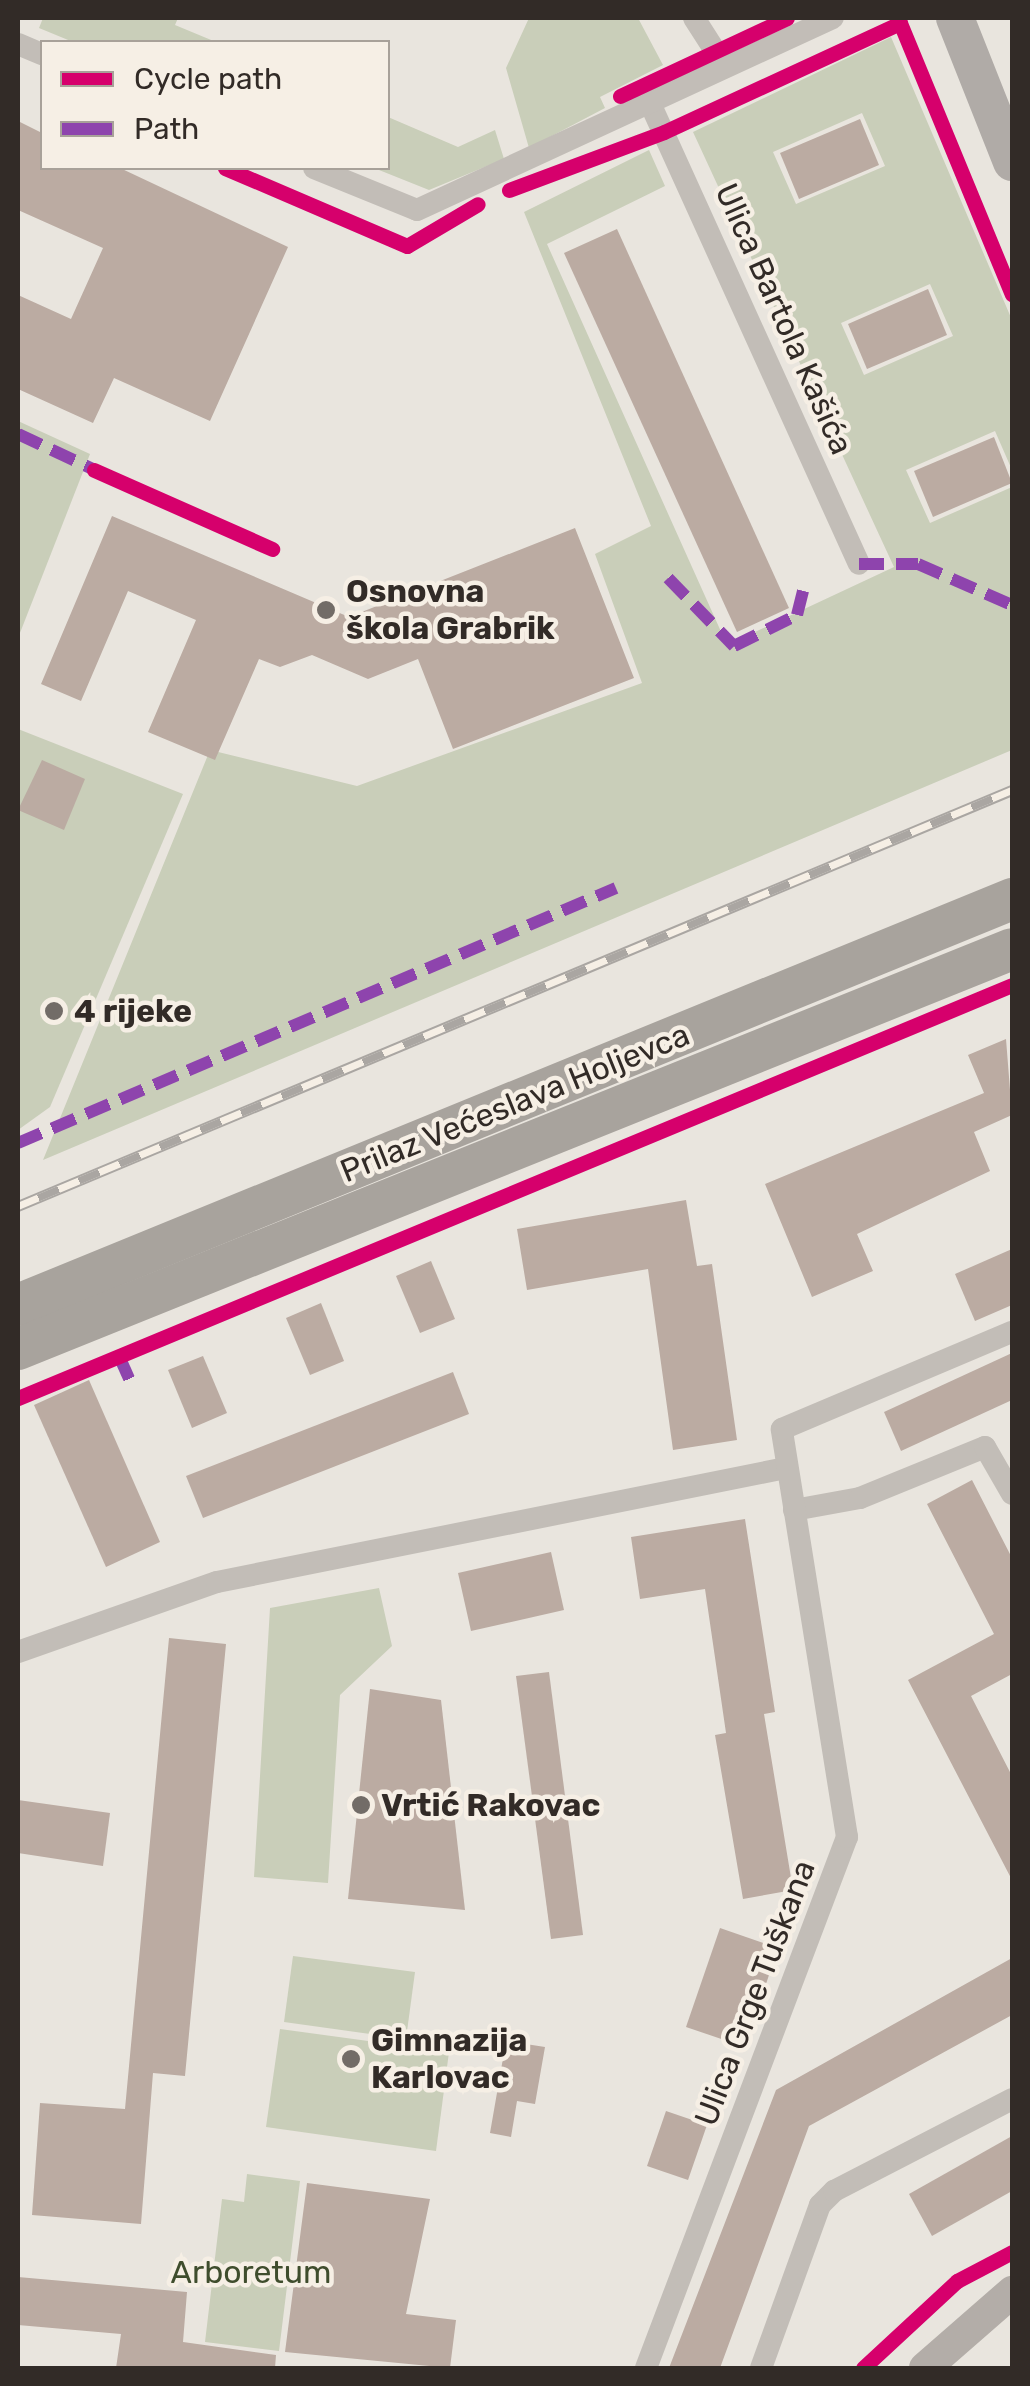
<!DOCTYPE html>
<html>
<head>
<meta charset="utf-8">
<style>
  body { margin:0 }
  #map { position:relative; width:1030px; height:2386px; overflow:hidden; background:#e9e5de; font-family:Rubik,sans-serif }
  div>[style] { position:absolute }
  .green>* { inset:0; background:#c9ceb9 }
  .building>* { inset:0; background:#bbaba2 }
  .street>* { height:22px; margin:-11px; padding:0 11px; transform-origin:11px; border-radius:11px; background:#c2bdb7 }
  .secondary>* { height:32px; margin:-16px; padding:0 16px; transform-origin:16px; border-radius:16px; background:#b3ada8 }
  .primary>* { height:38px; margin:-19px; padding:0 19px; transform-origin:19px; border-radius:19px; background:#b0aba7 }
  .highway>* { height:42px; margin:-21px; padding:0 21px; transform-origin:21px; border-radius:21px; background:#a8a39d }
  .rail>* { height:11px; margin-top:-5.5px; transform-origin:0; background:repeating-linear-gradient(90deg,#f6efe5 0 22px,#aaa6a2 0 44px); box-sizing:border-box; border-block:2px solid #aaa6a2 }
  .quiet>* { height:12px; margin-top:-6px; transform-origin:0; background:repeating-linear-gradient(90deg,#8e44ad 0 25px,transparent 0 37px) }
  .cycleway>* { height:15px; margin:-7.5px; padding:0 7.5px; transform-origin:7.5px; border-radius:7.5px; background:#d6006c }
  .dots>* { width:28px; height:28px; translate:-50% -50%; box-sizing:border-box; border:5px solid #f6efe5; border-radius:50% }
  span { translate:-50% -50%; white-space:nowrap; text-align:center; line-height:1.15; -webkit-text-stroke:9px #f6efe5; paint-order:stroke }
  .street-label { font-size:32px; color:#322b27 }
  .poi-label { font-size:32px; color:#322b27; font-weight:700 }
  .left { translate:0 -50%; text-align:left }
  .park-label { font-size:32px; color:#3f4d2d }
  .frame { position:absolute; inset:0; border:20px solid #322b27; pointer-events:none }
  .legend { position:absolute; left:40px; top:40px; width:350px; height:130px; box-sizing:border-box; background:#f6efe5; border:2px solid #a8a199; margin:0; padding:12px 18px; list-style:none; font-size:30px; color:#322b27 }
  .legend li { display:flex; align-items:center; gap:20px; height:50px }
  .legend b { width:50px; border:2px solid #a8a199 }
</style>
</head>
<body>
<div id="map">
  <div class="green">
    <i style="clip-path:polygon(43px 18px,178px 18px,175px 25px,216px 42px,73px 42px,39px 28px)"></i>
    <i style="clip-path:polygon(529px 18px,638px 18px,663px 65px,600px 97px,605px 108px,529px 148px,506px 68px)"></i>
    <i style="clip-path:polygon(evenodd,891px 37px,1012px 320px,1012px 470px,995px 431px,906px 470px,930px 523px,1012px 487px,1012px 750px,43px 1160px,210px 750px,357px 786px,642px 683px,595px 554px,651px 526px,524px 212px,649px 150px,665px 186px,547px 244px,727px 645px,894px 567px,693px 132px,891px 37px,862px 113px,885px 166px,796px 204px,773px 152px,862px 113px,891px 37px,930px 284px,953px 336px,864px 375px,841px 323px,930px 284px)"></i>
    <i style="clip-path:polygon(388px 117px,458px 147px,495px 130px,504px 159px,429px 190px,374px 168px,388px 168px)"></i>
    <i style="clip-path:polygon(18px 421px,90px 454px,18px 638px)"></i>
    <i style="clip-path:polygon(18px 729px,183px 794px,50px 1107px,18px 1130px)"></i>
    <i style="clip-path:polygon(379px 1588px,392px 1646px,340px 1695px,328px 1883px,254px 1877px,270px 1608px)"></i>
    <i style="clip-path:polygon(293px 1956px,415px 1972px,406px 2039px,284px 2022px)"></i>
    <i style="clip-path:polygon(280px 2029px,449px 2052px,436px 2151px,266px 2127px)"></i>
    <i style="clip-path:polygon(247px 2174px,300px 2181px,279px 2351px,205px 2342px,222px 2199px,244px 2202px)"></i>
  </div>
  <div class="building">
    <i style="clip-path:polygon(860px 119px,879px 165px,799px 199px,780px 153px)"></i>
    <i style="clip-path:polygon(18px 121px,42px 133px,42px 168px,120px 168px,288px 247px,210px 421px,114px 378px,93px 423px,18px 389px,18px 295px,71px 319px,103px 248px,18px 210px)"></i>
    <i style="clip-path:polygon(617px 229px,789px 608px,737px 632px,564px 253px)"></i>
    <i style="clip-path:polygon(928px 289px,947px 335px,867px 369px,848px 324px)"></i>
    <i style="clip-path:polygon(994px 437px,1012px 483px,933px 517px,914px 471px)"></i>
    <i style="clip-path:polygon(112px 516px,349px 617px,575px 528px,634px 678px,453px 749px,418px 659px,368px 679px,312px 655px,280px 667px,259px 659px,215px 760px,148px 732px,196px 620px,128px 591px,81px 701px,41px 684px)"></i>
    <i style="clip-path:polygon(42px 760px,85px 779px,64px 830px,18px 810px)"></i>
    <i style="clip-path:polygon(1006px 1039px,1012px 1115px,974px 1132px,990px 1171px,857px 1234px,873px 1271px,812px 1297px,765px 1184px,984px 1093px,968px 1055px)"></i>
    <i style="clip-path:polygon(686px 1200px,697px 1266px,712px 1264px,737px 1440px,673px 1450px,648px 1269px,527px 1290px,517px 1229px)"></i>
    <i style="clip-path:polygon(1012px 1249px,1012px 1305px,975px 1321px,955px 1274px)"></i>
    <i style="clip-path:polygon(431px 1261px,455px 1319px,420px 1333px,396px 1276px)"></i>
    <i style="clip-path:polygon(321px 1303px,344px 1361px,310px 1375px,286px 1318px)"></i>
    <i style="clip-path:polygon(1012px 1353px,1012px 1400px,901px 1451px,884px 1412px)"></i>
    <i style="clip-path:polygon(203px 1356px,227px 1413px,192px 1428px,168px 1370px)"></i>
    <i style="clip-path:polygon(453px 1372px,469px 1414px,203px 1518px,186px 1476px)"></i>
    <i style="clip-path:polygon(89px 1380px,160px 1542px,106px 1567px,34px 1405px)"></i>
    <i style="clip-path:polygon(972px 1480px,1012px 1558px,1012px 1674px,971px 1696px,1012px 1776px,1012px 1880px,908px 1680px,994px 1634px,927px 1504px)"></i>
    <i style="clip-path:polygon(745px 1519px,775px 1712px,764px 1714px,793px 1890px,743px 1899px,715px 1735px,726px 1733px,705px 1589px,640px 1599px,631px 1537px)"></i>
    <i style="clip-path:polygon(551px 1552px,564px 1610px,471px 1631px,458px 1573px)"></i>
    <i style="clip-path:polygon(169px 1638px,226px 1644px,185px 2076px,153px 2073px,141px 2224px,32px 2215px,40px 2103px,125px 2109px)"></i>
    <i style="clip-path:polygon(549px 1672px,583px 1935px,551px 1939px,516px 1676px)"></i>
    <i style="clip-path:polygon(370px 1689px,441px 1700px,465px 1910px,348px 1899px)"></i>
    <i style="clip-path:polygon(18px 1800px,110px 1813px,103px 1866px,18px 1853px)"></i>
    <i style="clip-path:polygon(720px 1928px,778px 1948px,745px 2047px,686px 2027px)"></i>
    <i style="clip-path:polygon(1012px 1958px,1012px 2015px,809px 2126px,720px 2368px,669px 2368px,776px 2090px)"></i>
    <i style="clip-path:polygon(506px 2041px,545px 2047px,535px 2104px,517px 2101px,511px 2137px,490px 2133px)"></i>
    <i style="clip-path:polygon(666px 2111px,707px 2125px,688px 2180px,647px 2166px)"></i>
    <i style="clip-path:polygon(1012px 2136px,1012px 2191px,932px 2236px,909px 2194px)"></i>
    <i style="clip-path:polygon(307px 2183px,430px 2199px,406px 2314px,456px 2320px,450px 2368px,285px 2352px)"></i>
    <i style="clip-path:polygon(18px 2277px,187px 2292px,183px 2342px,276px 2355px,275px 2368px,116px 2368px,121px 2334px,18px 2325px)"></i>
  </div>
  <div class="street">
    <i style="left:694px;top:18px;width:56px;rotate:57.4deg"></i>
    <i style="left:18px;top:44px;width:26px;rotate:23deg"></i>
    <i style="left:649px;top:101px;width:508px;rotate:65.6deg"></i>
    <i style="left:314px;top:168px;width:111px;rotate:22.2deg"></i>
    <i style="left:417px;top:210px;width:458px;rotate:-24.8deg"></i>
    <i style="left:794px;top:1510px;width:67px;rotate:-10.3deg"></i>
    <i style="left:860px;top:1498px;width:135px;rotate:-22.2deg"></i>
    <i style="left:985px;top:1447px;width:54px;rotate:60.1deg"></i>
    <i style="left:18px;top:1652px;width:211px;rotate:-19.4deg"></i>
    <i style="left:217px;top:1582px;width:580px;rotate:-11.33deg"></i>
    <i style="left:646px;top:2368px;width:568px;rotate:-69.27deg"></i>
    <i style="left:847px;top:1837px;width:413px;rotate:-99.1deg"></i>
    <i style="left:782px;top:1429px;width:250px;rotate:-22.9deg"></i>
    <i style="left:761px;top:2368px;width:173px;rotate:-70.1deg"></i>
    <i style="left:820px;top:2205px;width:20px;rotate:-45deg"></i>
    <i style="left:834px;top:2191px;width:200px;rotate:-27.3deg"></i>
  </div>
  <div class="secondary">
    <i style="left:925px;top:2368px;width:116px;rotate:-41.1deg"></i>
  </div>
  <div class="primary">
    <i style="left:955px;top:18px;width:155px;rotate:68.4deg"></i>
  </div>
  <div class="highway">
    <i style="left:18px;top:1305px;width:1074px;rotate:-22.22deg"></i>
    <i style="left:18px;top:1349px;width:1071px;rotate:-21.92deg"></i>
  </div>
  <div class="rail">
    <i style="left:18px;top:1206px;width:1078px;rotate:-22.71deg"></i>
  </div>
  <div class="quiet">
    <i style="left:18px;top:434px;width:89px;rotate:25.1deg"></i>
    <i style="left:859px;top:564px;width:59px"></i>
    <i style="left:918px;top:564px;width:103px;rotate:23.6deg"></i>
    <i style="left:668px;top:578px;width:95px;rotate:45.9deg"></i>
    <i style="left:734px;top:646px;width:70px;rotate:-26.2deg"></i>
    <i style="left:797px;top:615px;width:25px;rotate:-76deg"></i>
    <i style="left:18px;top:1143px;width:650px;rotate:-23.09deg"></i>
    <i style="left:119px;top:1356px;width:36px;rotate:66deg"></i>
  </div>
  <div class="cycleway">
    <i style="left:898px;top:18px;width:299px;rotate:67.6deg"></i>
    <i style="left:620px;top:96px;width:184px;rotate:-25deg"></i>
    <i style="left:225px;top:168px;width:198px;rotate:23.2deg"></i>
    <i style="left:407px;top:246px;width:82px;rotate:-30.6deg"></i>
    <i style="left:509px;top:190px;width:165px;rotate:-20.5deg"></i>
    <i style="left:664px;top:132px;width:260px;rotate:-24.8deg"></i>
    <i style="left:94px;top:470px;width:195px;rotate:23.9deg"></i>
    <i style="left:18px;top:1398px;width:1076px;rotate:-22.56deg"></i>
    <i style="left:863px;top:2368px;width:128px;rotate:-42.8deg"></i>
    <i style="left:957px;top:2281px;width:62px;rotate:-27.8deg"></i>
  </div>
  <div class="dots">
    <i style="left:326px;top:610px;background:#726c67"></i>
    <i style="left:54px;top:1011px;background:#726c67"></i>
    <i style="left:361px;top:1805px;background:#726c67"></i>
    <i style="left:351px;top:2059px;background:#726c67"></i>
  </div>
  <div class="street-label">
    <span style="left:784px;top:319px;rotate:66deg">Ulica Bartola Kašića</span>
    <span style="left:515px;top:1103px;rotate:-22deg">Prilaz Većeslava Holjevca</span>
    <span style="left:755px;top:1993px;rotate:-69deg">Ulica Grge Tuškana</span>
  </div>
  <div class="poi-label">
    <span class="left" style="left:346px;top:610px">Osnovna<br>škola Grabrik</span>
    <span class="left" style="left:74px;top:1011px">4 rijeke</span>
    <span class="left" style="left:381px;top:1805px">Vrtić Rakovac</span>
    <span class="left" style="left:371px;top:2059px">Gimnazija<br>Karlovac</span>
  </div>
  <div class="park-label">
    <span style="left:251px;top:2272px">Arboretum</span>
  </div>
  <div class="frame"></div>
  <ul class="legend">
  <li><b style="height:12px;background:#d6006c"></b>Cycle path</li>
  <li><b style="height:12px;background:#8e44ad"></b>Path</li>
  </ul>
</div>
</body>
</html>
